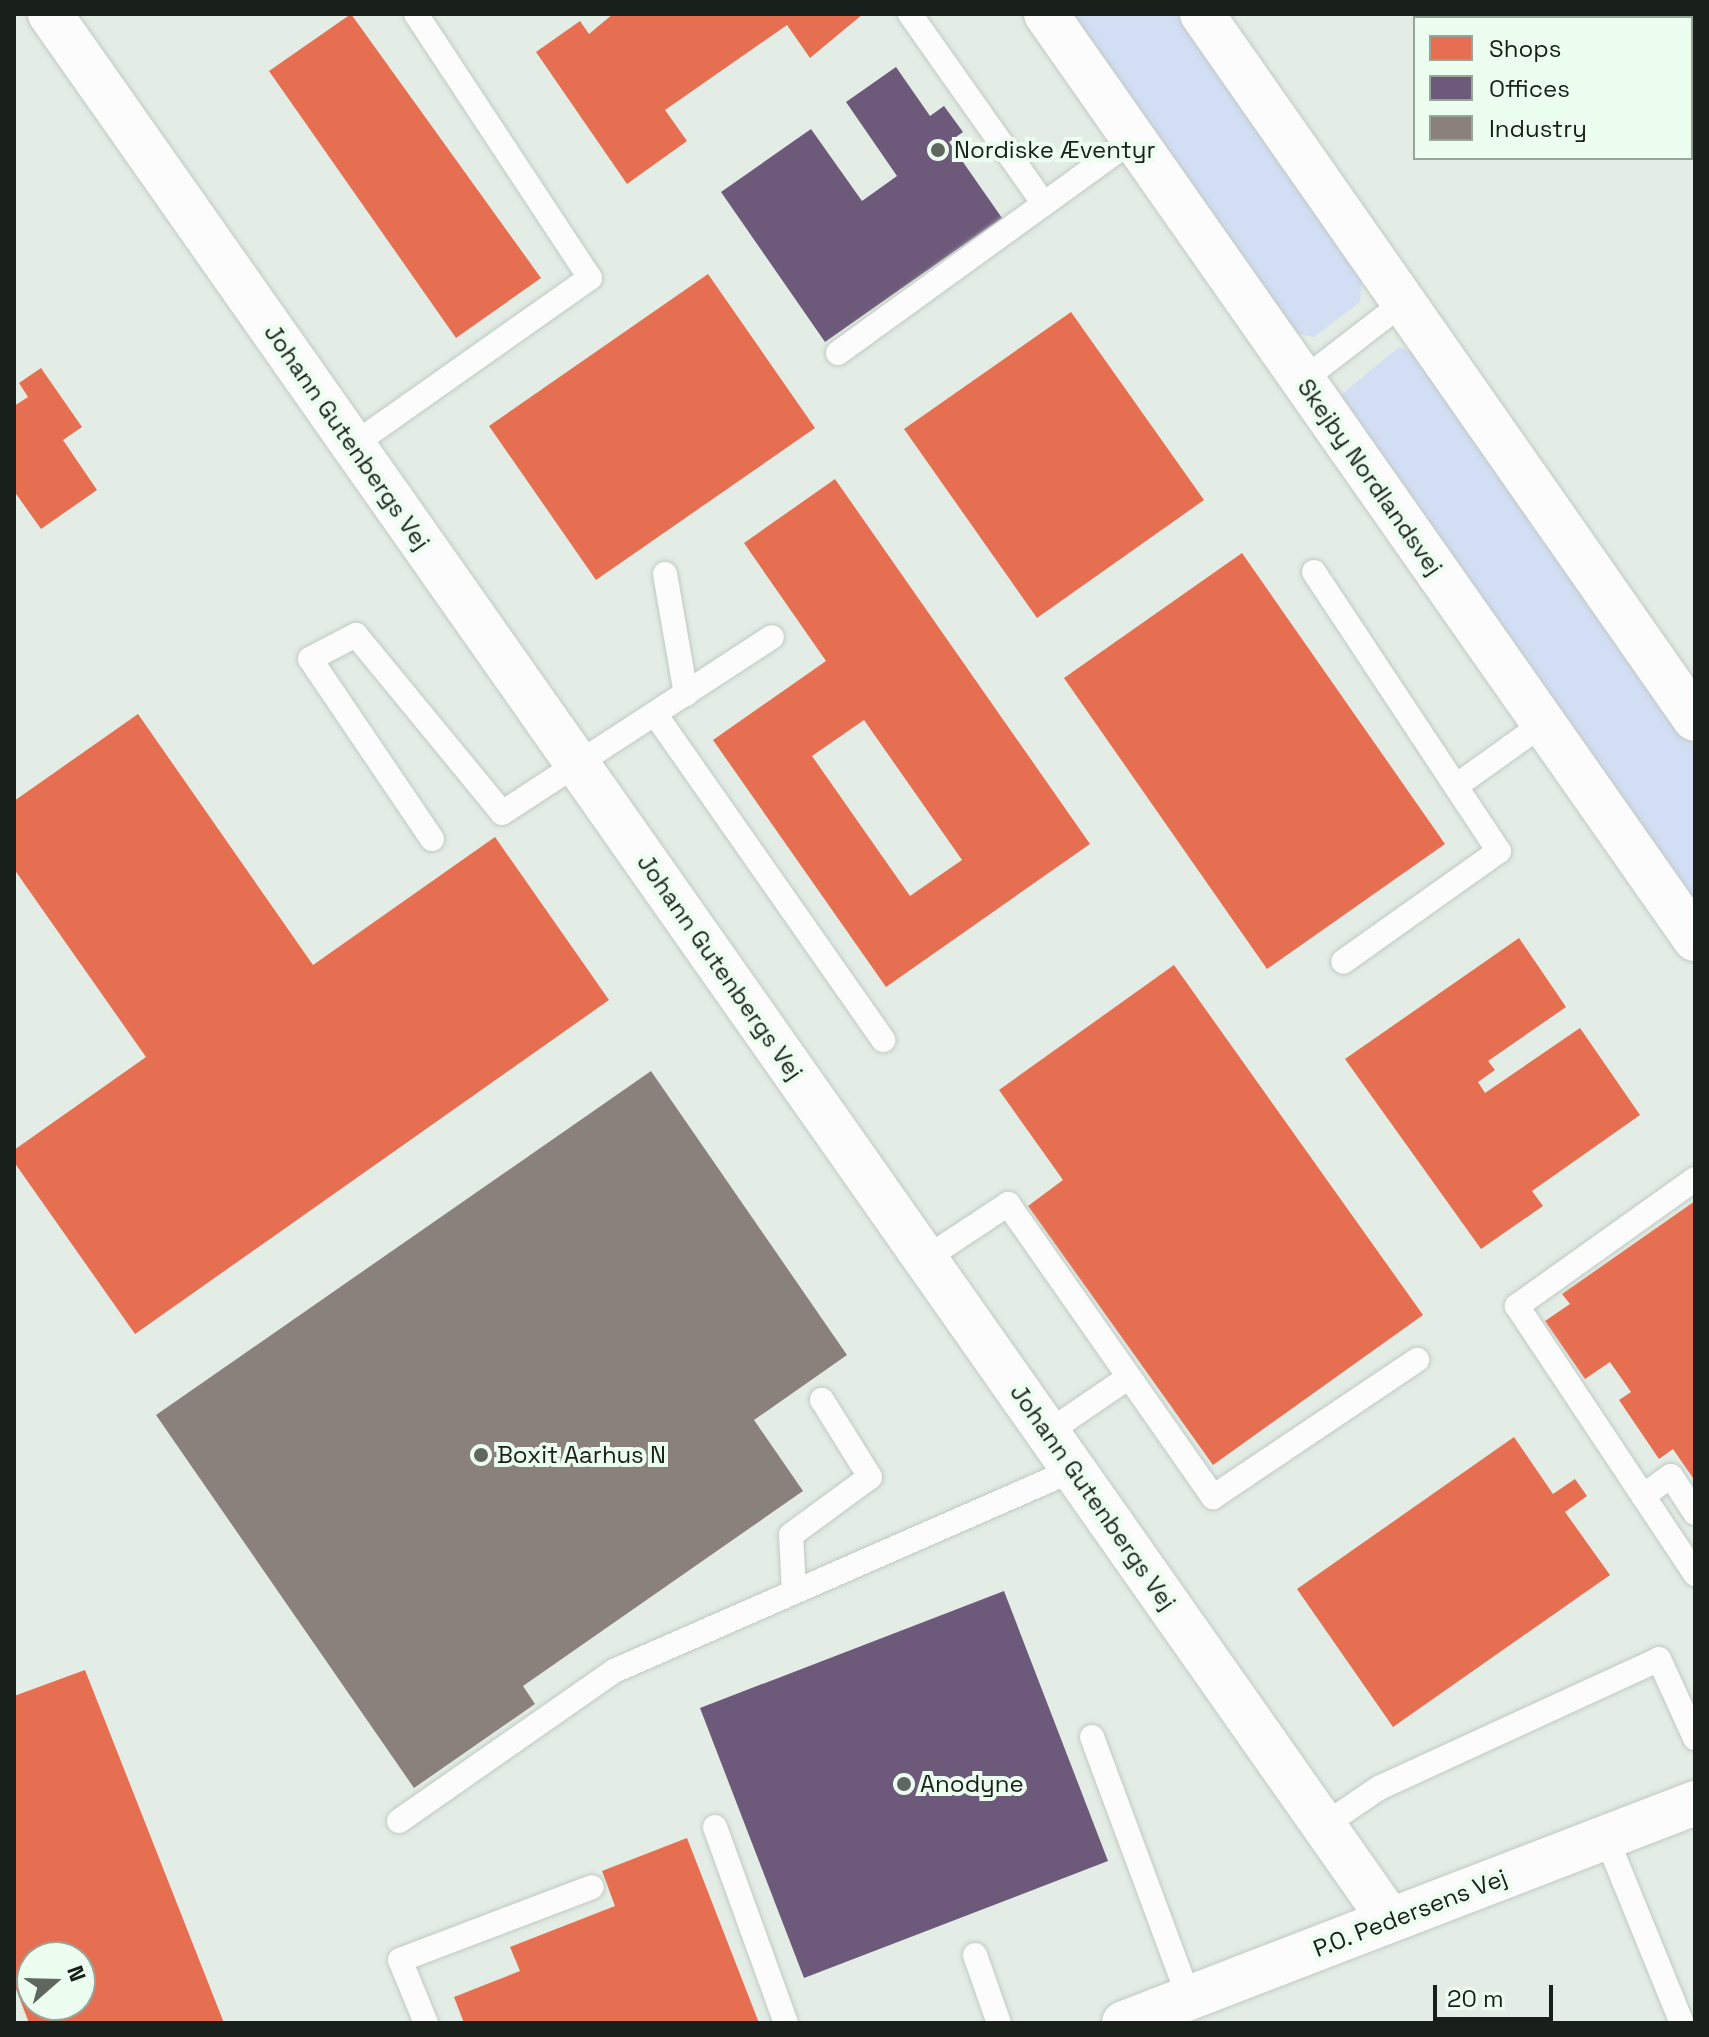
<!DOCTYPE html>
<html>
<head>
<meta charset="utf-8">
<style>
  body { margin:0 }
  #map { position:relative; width:1709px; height:2037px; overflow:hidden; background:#e3ede5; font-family:"Space Grotesk",sans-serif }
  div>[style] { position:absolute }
  .green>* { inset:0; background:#d2def3 }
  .shops>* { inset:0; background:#e76f51 }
  .offices>* { inset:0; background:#6d597a }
  .industry>* { inset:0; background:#8a817c }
  .roads { filter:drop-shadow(0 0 2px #c1c9c3) drop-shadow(0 0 2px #c1c9c3) }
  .service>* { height:24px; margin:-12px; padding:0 12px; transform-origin:12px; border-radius:12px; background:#fbfcfb }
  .minor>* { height:44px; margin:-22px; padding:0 22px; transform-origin:22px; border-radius:22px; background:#fbfcfb }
  .dots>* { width:22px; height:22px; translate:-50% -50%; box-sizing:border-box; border:4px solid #ecfef0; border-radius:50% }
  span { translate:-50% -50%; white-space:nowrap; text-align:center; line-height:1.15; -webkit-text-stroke:8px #ecfef0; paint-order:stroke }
  .poi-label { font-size:24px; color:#191f1a }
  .left { translate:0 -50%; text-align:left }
  .street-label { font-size:24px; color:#191f1a }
  .frame { position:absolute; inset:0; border:16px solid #191f1a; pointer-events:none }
  .legend { position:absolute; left:1413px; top:16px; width:280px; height:144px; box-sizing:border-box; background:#ecfef0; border:2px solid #98a59a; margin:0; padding:10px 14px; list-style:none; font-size:24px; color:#191f1a }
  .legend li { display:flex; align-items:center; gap:16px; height:40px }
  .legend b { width:40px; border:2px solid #98a59a }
  .north { position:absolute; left:16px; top:1941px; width:80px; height:80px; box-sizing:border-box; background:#ecfef0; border:2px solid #98a59a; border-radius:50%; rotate:70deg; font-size:22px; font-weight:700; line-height:32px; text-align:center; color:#191f1a }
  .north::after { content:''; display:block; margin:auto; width:28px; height:36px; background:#606761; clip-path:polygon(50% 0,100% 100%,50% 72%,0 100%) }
  .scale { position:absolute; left:1433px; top:1985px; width:120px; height:36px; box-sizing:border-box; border:4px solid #191f1a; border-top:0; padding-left:10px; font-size:24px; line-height:28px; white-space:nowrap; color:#191f1a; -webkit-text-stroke:6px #ecfef0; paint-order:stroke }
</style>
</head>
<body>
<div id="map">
  <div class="green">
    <i style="clip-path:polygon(1062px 14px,1182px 14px,1362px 270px,1360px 302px,1314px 337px,1287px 331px)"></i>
    <i style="clip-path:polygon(1399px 347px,1421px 355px,1695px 747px,1695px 916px,1336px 399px)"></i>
  </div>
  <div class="shops">
    <i style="clip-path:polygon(351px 14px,541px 278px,456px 338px,269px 71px)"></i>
    <i style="clip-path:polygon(613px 14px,863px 14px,810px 58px,787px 25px,665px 110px,687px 141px,627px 184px,536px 52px,580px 21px,589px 34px)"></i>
    <i style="clip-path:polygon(708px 274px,815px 428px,596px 580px,489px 426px)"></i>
    <i style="clip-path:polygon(1071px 312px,1204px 500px,1037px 618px,904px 429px)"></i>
    <i style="clip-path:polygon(41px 368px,82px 427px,63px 440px,97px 490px,41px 529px,14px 491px,14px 406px,28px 397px,19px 383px)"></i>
    <i style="clip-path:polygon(evenodd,835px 479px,1090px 844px,886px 987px,713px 740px,826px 661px,744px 543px,835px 479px,864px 720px,962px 860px,910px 896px,812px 756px,864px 720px)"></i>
    <i style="clip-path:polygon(1242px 553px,1445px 844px,1267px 969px,1064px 678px)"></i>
    <i style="clip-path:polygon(138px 714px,313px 965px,495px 837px,609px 1000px,135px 1334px,14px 1162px,14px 1150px,146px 1057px,14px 869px,14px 801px)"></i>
    <i style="clip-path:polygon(1519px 938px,1566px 1007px,1488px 1061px,1495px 1070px,1478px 1082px,1485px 1093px,1580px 1028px,1640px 1115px,1532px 1191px,1543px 1206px,1481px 1249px,1345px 1059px)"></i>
    <i style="clip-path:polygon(1174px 965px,1423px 1315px,1213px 1465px,1028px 1206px,1063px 1180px,999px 1090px)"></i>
    <i style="clip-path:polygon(1695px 1201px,1695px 1481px,1673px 1449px,1659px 1459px,1619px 1400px,1631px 1392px,1610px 1362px,1585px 1379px,1545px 1321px,1570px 1304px,1562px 1294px)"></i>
    <i style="clip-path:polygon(1514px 1437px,1553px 1494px,1575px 1479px,1587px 1496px,1565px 1512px,1610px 1575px,1393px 1727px,1297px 1589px)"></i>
    <i style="clip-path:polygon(evenodd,85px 1670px,224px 2023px,29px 2023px,14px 1984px,14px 1696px,85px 1670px,32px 1957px,80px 1957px,80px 2005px,32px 2005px,32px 1957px)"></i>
    <i style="clip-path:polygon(687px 1838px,759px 2023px,464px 2023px,454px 1997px,520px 1971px,510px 1947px,615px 1906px,602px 1871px)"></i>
  </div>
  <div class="offices">
    <i style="clip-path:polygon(896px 67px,930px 116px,944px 106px,963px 132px,949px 142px,1002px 218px,825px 342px,721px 192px,811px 129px,862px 201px,897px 176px,846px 102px)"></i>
    <i style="clip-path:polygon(1004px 1591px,1108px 1861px,804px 1978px,700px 1708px)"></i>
  </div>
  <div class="industry">
    <i style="clip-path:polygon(651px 1071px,847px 1355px,754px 1420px,803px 1491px,523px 1686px,535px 1704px,414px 1788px,156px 1415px)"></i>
  </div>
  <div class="roads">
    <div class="service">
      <i style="left:910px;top:14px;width:232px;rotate:54.8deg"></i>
      <i style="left:838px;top:353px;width:365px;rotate:-35.9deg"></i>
      <i style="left:1303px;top:380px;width:128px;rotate:-37.7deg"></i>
      <i style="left:353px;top:445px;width:290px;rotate:-35.2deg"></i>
      <i style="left:590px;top:278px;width:316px;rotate:-123.4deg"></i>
      <i style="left:1314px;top:572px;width:335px;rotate:56.5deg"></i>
      <i style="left:1499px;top:851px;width:191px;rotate:144.6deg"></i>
      <i style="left:665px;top:574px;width:122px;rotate:80.1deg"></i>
      <i style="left:655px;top:714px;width:398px;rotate:55deg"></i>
      <i style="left:1456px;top:786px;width:108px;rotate:-35.6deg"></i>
      <i style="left:432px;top:839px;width:217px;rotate:-124.1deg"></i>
      <i style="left:310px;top:659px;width:52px;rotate:-27.6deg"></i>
      <i style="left:356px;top:635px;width:230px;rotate:50.6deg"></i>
      <i style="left:502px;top:813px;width:322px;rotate:-33.1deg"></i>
      <i style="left:1695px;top:1179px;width:219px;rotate:144.5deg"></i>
      <i style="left:1517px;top:1306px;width:322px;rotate:56.4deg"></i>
      <i style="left:925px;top:1259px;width:100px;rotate:-33.5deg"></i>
      <i style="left:1008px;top:1204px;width:358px;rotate:55deg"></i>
      <i style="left:1213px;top:1497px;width:246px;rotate:-33.9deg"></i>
      <i style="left:1047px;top:1433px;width:99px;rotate:-34.3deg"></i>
      <i style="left:1643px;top:1496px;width:34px;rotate:-36deg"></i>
      <i style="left:1671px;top:1476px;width:44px;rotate:57deg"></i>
      <i style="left:794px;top:1592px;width:57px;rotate:-93deg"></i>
      <i style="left:791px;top:1535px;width:98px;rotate:-36.3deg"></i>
      <i style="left:870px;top:1477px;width:91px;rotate:-121.9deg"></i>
      <i style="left:1092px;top:1737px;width:278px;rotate:69.6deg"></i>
      <i style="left:399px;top:1821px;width:262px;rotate:-34.9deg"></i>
      <i style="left:614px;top:1671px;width:501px;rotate:-23.65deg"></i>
      <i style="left:1323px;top:1826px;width:68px;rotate:-34.2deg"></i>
      <i style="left:1379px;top:1788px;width:308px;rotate:-24.7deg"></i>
      <i style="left:1659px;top:1659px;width:87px;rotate:65.5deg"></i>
      <i style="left:715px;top:1827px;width:208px;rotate:70.1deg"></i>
      <i style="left:1606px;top:1837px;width:201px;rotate:67.8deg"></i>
      <i style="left:975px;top:1955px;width:72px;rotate:70.6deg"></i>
      <i style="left:426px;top:2023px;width:68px;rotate:-112.4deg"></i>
      <i style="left:400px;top:1960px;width:205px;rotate:-20.8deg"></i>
    </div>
    <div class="minor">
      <i style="left:50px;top:14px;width:2330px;rotate:54.89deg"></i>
      <i style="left:1046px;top:14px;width:1130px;rotate:54.95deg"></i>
      <i style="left:1202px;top:14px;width:860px;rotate:55.04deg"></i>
      <i style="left:1124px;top:2023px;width:612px;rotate:-21.07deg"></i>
    </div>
  </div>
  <div class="dots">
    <i style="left:938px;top:150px;background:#606761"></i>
    <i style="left:481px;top:1455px;background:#606761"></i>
    <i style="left:904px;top:1784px;background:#606761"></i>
  </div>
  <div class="poi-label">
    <span class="left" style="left:954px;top:150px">Nordiske Æventyr</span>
    <span class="left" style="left:497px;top:1455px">Boxit Aarhus N</span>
    <span class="left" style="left:920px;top:1784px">Anodyne</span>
  </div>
  <div class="street-label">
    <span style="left:347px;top:437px;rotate:55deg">Johann Gutenbergs Vej</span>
    <span style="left:1370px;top:477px;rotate:55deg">Skejby Nordlandsvej</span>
    <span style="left:720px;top:967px;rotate:55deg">Johann Gutenbergs Vej</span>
    <span style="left:1093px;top:1497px;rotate:55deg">Johann Gutenbergs Vej</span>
    <span style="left:1410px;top:1913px;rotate:-21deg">P.O. Pedersens Vej</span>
  </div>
  <div class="frame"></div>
  <ul class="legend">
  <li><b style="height:22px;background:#e76f51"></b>Shops</li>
  <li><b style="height:22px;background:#6d597a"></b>Offices</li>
  <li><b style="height:22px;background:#8a817c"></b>Industry</li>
  </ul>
  <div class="north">N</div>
  <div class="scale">20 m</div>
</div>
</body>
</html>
